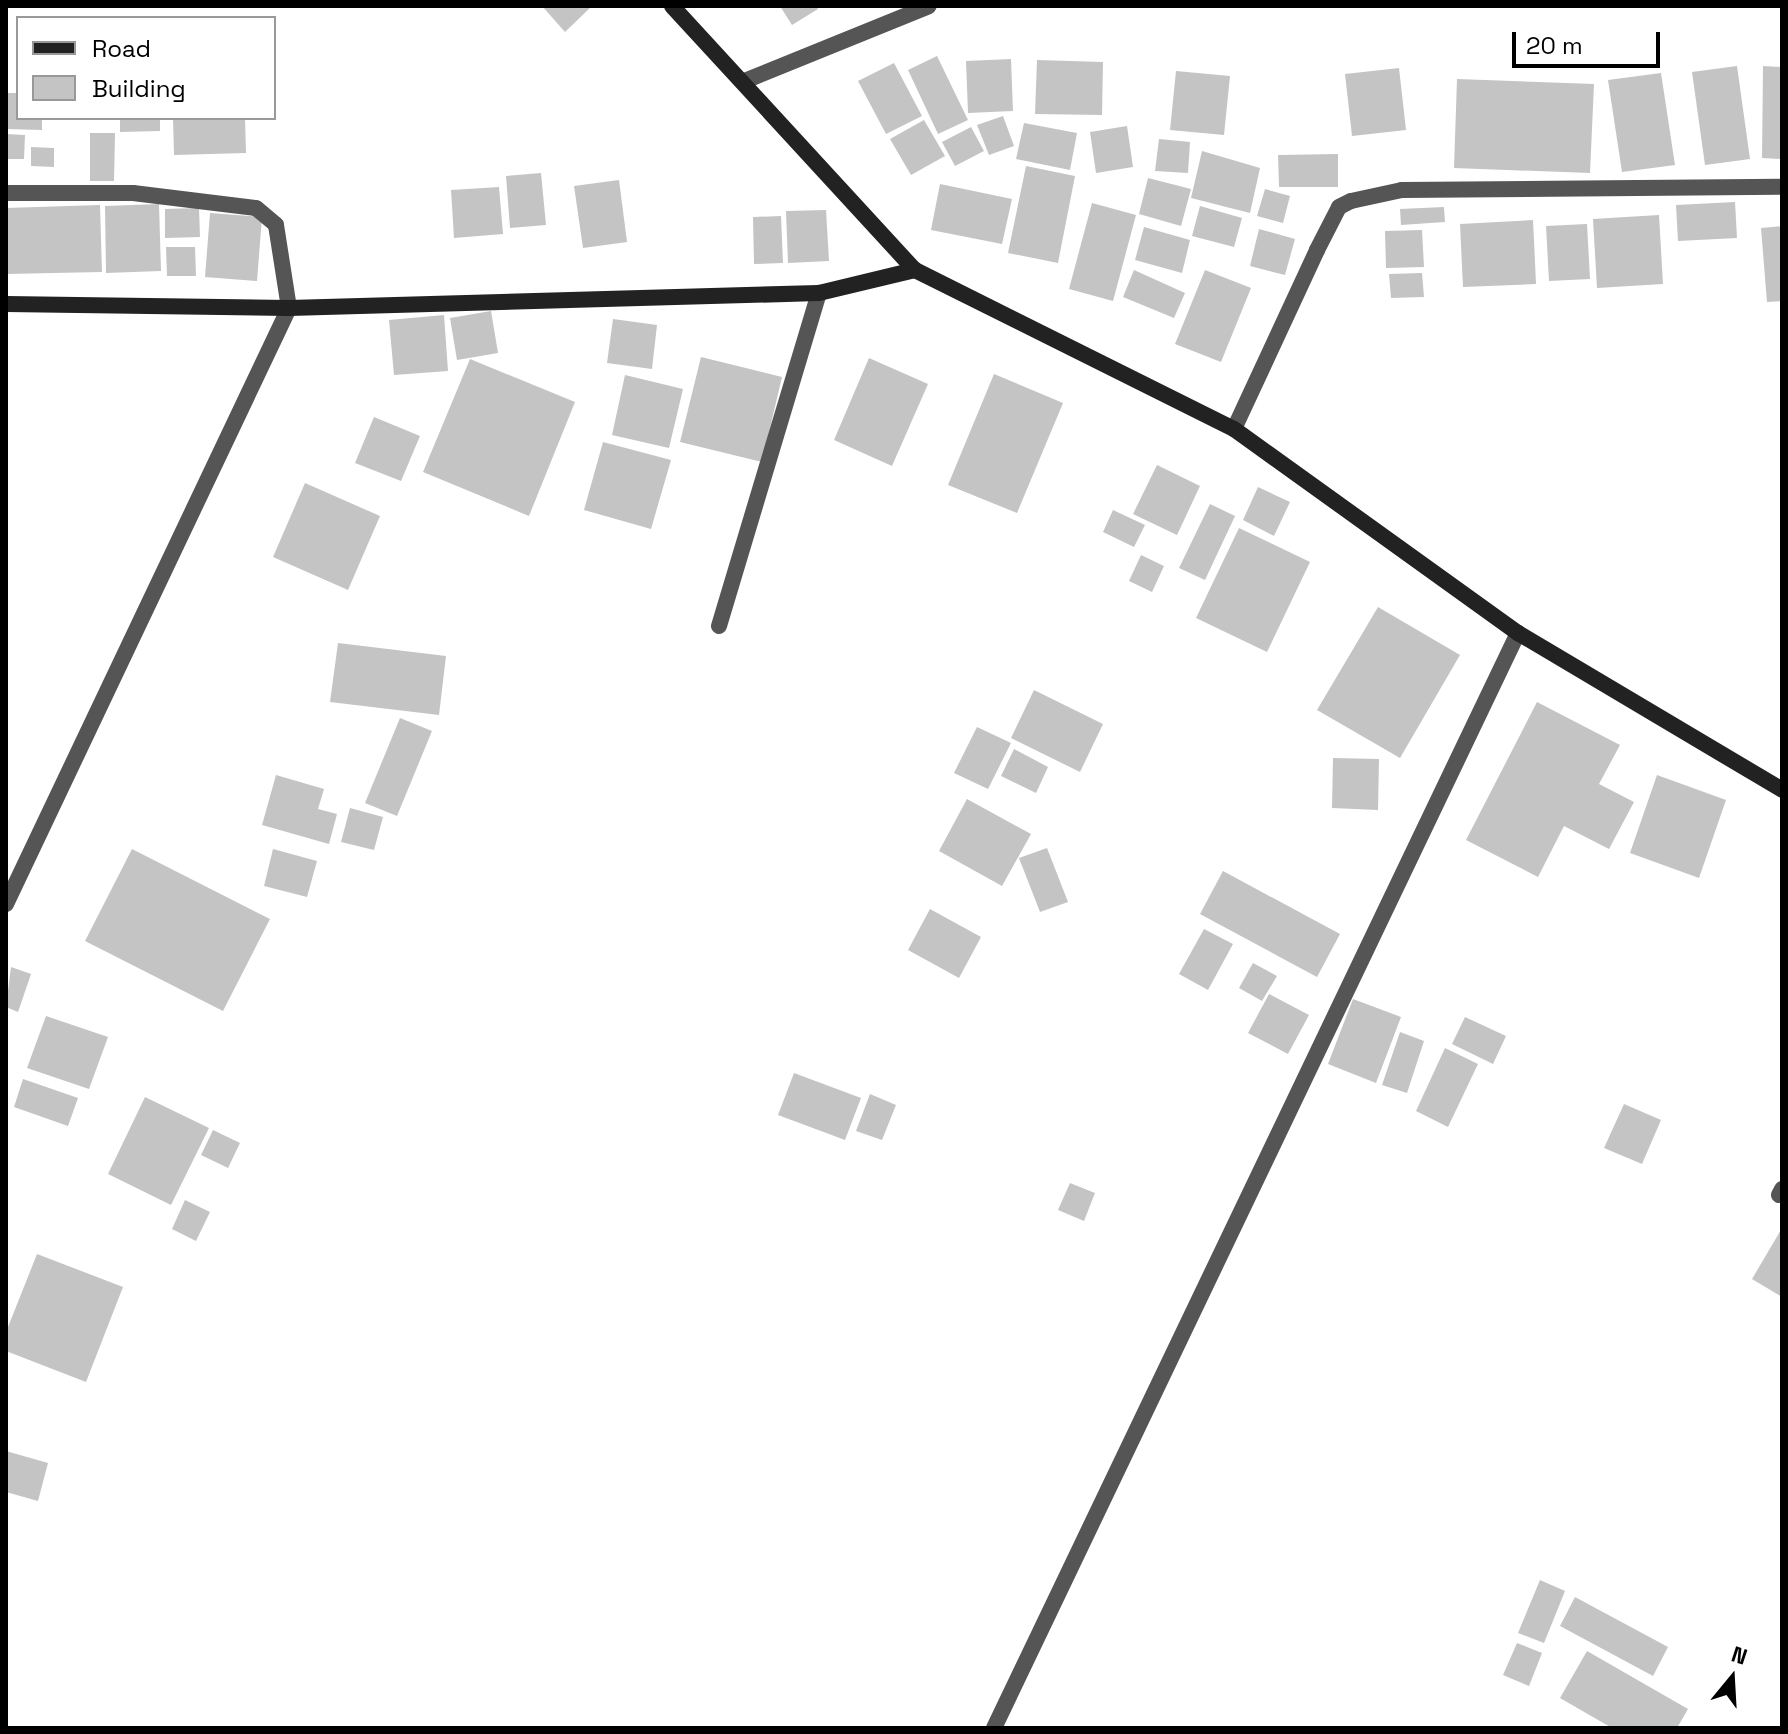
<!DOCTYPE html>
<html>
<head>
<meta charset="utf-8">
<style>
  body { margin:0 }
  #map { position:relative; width:1788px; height:1734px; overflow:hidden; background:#fff; font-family:"Space Grotesk",sans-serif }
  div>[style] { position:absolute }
  .building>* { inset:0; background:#c4c4c4 }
  .lane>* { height:16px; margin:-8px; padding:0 8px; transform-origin:8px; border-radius:8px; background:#555 }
  .street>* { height:16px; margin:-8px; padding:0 8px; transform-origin:8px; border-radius:8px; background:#555 }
  .secondary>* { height:16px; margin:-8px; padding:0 8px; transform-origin:8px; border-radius:8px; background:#222 }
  span { translate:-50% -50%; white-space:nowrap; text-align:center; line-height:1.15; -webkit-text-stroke:6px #fff; paint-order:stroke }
  .frame { position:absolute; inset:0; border:8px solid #000; pointer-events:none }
  .legend { position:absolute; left:16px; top:16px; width:260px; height:104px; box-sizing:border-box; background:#fff; border:2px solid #999; margin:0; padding:10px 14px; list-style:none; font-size:24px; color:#000 }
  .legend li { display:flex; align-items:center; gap:16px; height:40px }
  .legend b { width:40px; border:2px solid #999 }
  .north { position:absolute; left:1692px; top:1638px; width:80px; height:80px; -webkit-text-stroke:6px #fff; paint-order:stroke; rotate:18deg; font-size:22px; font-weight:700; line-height:32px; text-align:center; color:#000 }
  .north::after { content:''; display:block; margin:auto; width:28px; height:36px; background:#000; clip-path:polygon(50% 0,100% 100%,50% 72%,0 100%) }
  .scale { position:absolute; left:1512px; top:32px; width:148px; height:36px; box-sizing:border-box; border:4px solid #000; border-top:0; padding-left:10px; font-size:24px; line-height:28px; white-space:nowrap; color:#000; -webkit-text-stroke:6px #fff; paint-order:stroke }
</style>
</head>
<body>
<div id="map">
  <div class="building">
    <i style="clip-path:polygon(542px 6px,592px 6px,565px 32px)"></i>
    <i style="clip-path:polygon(780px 6px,816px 6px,818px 9px,792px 25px)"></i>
    <i style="clip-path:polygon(937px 56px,968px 120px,938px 134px,908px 70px)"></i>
    <i style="clip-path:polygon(1011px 59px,1013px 111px,968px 113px,966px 61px)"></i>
    <i style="clip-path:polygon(1037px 60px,1103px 62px,1102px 115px,1035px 114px)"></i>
    <i style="clip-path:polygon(894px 63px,922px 116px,886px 134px,858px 81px)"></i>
    <i style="clip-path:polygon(1737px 66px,1750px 159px,1705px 165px,1692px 72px)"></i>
    <i style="clip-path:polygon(1763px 66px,1782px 67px,1782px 159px,1762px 158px)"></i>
    <i style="clip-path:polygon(1399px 68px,1406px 130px,1352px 136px,1345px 74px)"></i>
    <i style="clip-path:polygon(1176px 71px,1230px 76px,1224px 135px,1170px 130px)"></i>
    <i style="clip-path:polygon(1661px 73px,1675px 165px,1622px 172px,1608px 80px)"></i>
    <i style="clip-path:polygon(1457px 79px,1594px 84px,1590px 173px,1454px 168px)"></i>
    <i style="clip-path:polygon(6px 93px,18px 93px,18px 118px,42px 118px,42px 130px,6px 129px)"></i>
    <i style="clip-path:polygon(1003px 116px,1014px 146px,989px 155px,977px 125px)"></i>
    <i style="clip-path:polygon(120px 118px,160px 118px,160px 131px,120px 132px)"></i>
    <i style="clip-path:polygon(173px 118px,245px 118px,246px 153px,174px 155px)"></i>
    <i style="clip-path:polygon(924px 120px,945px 156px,911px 175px,890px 139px)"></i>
    <i style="clip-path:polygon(1024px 123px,1077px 133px,1070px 170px,1016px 159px)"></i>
    <i style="clip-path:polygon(1127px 126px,1133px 167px,1096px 173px,1090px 132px)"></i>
    <i style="clip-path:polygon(971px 127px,984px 151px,955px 166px,942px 142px)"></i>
    <i style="clip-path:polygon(90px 133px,115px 133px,114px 181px,90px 181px)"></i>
    <i style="clip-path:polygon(6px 134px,25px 135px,24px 159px,6px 159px)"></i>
    <i style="clip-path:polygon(1159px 139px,1190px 142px,1188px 173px,1155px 171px)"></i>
    <i style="clip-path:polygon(31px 147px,54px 148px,54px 167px,31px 166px)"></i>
    <i style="clip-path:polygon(1202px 151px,1260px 168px,1250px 213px,1191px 198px)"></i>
    <i style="clip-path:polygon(1338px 154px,1338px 187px,1279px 187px,1278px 155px)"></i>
    <i style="clip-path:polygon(1026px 166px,1075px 176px,1058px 263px,1008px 253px)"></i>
    <i style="clip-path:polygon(541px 173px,546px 225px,510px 228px,506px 176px)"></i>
    <i style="clip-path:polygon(1148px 178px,1191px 189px,1181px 226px,1139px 214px)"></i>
    <i style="clip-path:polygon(619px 180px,627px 242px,583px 248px,574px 186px)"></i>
    <i style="clip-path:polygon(940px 184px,1012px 199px,1002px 244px,931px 230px)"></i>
    <i style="clip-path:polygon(499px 187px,503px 234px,454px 238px,451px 190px)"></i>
    <i style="clip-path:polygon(1265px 189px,1290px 196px,1283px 223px,1257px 216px)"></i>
    <i style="clip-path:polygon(1735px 202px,1737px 238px,1678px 241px,1676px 205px)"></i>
    <i style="clip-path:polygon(1092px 203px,1136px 215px,1113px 301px,1069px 289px)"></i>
    <i style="clip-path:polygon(159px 204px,161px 271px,106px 273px,105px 206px)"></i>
    <i style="clip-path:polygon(100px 205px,102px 272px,6px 274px,6px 208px)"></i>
    <i style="clip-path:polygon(1200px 206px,1242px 218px,1234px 247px,1192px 236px)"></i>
    <i style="clip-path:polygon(1444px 207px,1445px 222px,1401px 225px,1400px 209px)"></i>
    <i style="clip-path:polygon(199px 208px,200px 237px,165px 238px,165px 209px)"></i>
    <i style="clip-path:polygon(826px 210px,829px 261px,788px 263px,786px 211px)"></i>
    <i style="clip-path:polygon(210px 213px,262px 217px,257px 281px,205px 277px)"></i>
    <i style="clip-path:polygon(1659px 215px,1663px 284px,1597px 288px,1593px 219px)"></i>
    <i style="clip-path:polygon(781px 216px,783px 263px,754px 264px,753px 217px)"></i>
    <i style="clip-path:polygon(1533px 220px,1536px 284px,1463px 287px,1460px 224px)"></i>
    <i style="clip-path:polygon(1587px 224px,1590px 279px,1549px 281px,1546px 226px)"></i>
    <i style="clip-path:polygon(1782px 226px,1782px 301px,1767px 302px,1761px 228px)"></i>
    <i style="clip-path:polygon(1144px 227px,1190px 240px,1182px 273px,1135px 260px)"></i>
    <i style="clip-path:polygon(1259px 229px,1295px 239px,1285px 275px,1250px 266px)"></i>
    <i style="clip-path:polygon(1422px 230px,1424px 267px,1386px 268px,1385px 231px)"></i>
    <i style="clip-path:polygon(166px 247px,195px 247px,196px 276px,167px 276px)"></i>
    <i style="clip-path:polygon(1134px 270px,1185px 293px,1174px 318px,1123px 297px)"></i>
    <i style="clip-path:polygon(1205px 270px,1251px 288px,1221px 362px,1175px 344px)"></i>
    <i style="clip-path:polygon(1422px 273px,1424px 297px,1391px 298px,1389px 274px)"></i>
    <i style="clip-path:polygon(491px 311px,498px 353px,457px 360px,450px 318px)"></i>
    <i style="clip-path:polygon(444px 315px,448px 371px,394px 375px,389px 320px)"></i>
    <i style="clip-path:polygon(613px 319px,657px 325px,652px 369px,607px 363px)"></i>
    <i style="clip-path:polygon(701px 357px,782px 377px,762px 462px,680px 442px)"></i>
    <i style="clip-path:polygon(869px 358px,928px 384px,892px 466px,834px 440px)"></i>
    <i style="clip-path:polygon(470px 359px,575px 402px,529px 516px,423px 472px)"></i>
    <i style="clip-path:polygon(994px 374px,1063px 403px,1017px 513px,948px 485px)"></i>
    <i style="clip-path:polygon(625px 375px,683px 389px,669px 448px,612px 435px)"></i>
    <i style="clip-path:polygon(374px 417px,420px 436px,401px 481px,355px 463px)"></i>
    <i style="clip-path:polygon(603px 442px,671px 460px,651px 529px,584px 510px)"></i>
    <i style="clip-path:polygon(1157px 465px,1200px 486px,1177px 535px,1133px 514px)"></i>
    <i style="clip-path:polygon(305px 483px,380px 516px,348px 590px,273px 557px)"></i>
    <i style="clip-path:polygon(1258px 487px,1290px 502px,1274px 536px,1243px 520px)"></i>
    <i style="clip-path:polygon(1210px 504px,1235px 516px,1205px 580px,1179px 568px)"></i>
    <i style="clip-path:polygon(1113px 510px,1145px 525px,1134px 547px,1103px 532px)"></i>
    <i style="clip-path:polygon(1239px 528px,1310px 562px,1267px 652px,1196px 618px)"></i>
    <i style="clip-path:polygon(1141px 555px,1164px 566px,1152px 592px,1129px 581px)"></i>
    <i style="clip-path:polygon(1378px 607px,1460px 655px,1400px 758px,1317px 710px)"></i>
    <i style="clip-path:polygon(338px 643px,446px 656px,439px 715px,330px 702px)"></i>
    <i style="clip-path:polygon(1034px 690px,1103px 724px,1080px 772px,1011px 738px)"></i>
    <i style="clip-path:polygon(1537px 702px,1620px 745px,1599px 784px,1634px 802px,1609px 849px,1564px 826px,1538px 877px,1466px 840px)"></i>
    <i style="clip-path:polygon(400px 718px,432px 731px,397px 816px,365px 803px)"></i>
    <i style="clip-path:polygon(977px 727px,1011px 743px,988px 789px,954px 773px)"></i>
    <i style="clip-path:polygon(1014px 749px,1048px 767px,1036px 793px,1001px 776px)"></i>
    <i style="clip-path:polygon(1333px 758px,1379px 759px,1378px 810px,1332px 808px)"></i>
    <i style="clip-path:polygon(276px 775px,324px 789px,318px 809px,337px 814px,329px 844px,262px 825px)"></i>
    <i style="clip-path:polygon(1657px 775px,1726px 800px,1699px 878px,1630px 853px)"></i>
    <i style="clip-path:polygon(967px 799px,1031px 834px,1002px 886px,939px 851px)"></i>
    <i style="clip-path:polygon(350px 808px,383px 817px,374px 850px,341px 842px)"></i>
    <i style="clip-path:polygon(1047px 848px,1068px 902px,1040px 912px,1019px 858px)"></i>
    <i style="clip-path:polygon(132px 849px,270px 919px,223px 1011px,85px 941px)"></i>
    <i style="clip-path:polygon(273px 849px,317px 861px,307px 897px,264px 886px)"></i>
    <i style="clip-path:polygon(1223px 871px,1340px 934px,1317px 977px,1200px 914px)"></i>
    <i style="clip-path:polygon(930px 909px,981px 937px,959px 978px,908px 950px)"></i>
    <i style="clip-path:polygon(1204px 929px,1233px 944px,1208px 990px,1179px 974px)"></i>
    <i style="clip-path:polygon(1253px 963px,1277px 976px,1262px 1001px,1239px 988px)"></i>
    <i style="clip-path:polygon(11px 967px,31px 974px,18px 1012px,6px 1007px)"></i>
    <i style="clip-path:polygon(1269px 994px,1309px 1015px,1288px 1054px,1248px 1033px)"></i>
    <i style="clip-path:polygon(1353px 999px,1401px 1017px,1376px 1083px,1328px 1064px)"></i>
    <i style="clip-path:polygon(46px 1016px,108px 1037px,89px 1089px,27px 1068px)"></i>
    <i style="clip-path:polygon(1465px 1017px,1506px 1036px,1493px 1064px,1452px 1044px)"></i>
    <i style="clip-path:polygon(1400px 1032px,1424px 1041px,1407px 1093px,1382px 1085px)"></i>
    <i style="clip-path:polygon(1445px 1048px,1478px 1064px,1448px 1127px,1416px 1111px)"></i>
    <i style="clip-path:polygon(794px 1073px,861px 1098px,845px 1140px,778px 1115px)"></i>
    <i style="clip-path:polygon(23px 1079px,78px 1098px,68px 1126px,14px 1107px)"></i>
    <i style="clip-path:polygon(870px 1094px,896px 1105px,882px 1140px,856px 1131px)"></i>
    <i style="clip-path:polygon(145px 1097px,209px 1128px,171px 1205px,108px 1174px)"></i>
    <i style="clip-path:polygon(1624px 1104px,1661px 1120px,1642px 1164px,1604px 1148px)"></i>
    <i style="clip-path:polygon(213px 1130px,240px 1143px,228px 1168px,201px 1155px)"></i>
    <i style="clip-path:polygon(1070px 1183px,1095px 1193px,1084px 1221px,1058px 1210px)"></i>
    <i style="clip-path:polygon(185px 1200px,210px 1212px,196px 1241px,172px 1229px)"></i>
    <i style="clip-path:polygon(1782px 1228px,1782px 1297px,1752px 1279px)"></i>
    <i style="clip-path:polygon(37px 1254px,123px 1287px,86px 1382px,6px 1351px,6px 1332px)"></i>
    <i style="clip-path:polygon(6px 1451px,48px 1463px,38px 1501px,6px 1492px)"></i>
    <i style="clip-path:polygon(1540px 1580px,1565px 1591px,1544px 1643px,1518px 1633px)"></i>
    <i style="clip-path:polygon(1575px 1597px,1668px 1647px,1653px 1676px,1560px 1626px)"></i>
    <i style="clip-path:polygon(1517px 1643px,1542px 1653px,1529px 1686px,1503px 1675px)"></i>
    <i style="clip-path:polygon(1587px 1651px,1688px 1709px,1677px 1728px,1612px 1728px,1560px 1698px)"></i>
  </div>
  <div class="lane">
    <i style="left:747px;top:80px;width:196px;rotate:-22.1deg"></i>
    <i style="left:719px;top:626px;width:348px;rotate:-73.3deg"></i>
    <i style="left:1779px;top:1195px;width:7px;rotate:-63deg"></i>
  </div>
  <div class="street">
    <i style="left:6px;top:193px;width:127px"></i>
    <i style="left:133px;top:193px;width:124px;rotate:7deg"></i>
    <i style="left:256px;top:208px;width:26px;rotate:40deg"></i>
    <i style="left:276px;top:225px;width:84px;rotate:81.1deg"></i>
    <i style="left:289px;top:308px;width:660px;rotate:115.4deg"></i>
    <i style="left:1234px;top:429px;width:197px;rotate:-65.1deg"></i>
    <i style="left:1317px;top:250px;width:48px;rotate:-62.9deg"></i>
    <i style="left:1339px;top:207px;width:13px;rotate:-27deg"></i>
    <i style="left:1351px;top:201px;width:52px;rotate:-12.2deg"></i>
    <i style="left:1402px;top:190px;width:380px;rotate:-0.5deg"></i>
    <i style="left:994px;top:1728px;width:1214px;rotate:-64.43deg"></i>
  </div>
  <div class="secondary">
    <i style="left:672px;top:6px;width:359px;rotate:47.4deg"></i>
    <i style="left:915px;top:270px;width:356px;rotate:26.5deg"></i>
    <i style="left:1234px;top:429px;width:350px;rotate:35.7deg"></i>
    <i style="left:1518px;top:633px;width:307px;rotate:30.7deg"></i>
    <i style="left:6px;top:304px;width:283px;rotate:0.8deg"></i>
    <i style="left:289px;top:308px;width:530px;rotate:-1.62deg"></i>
    <i style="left:819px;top:293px;width:99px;rotate:-13.5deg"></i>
  </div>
  <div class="frame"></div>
  <ul class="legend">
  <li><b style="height:10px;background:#222"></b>Road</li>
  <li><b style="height:22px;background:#c4c4c4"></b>Building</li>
  </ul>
  <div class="north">N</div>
  <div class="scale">20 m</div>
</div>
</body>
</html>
